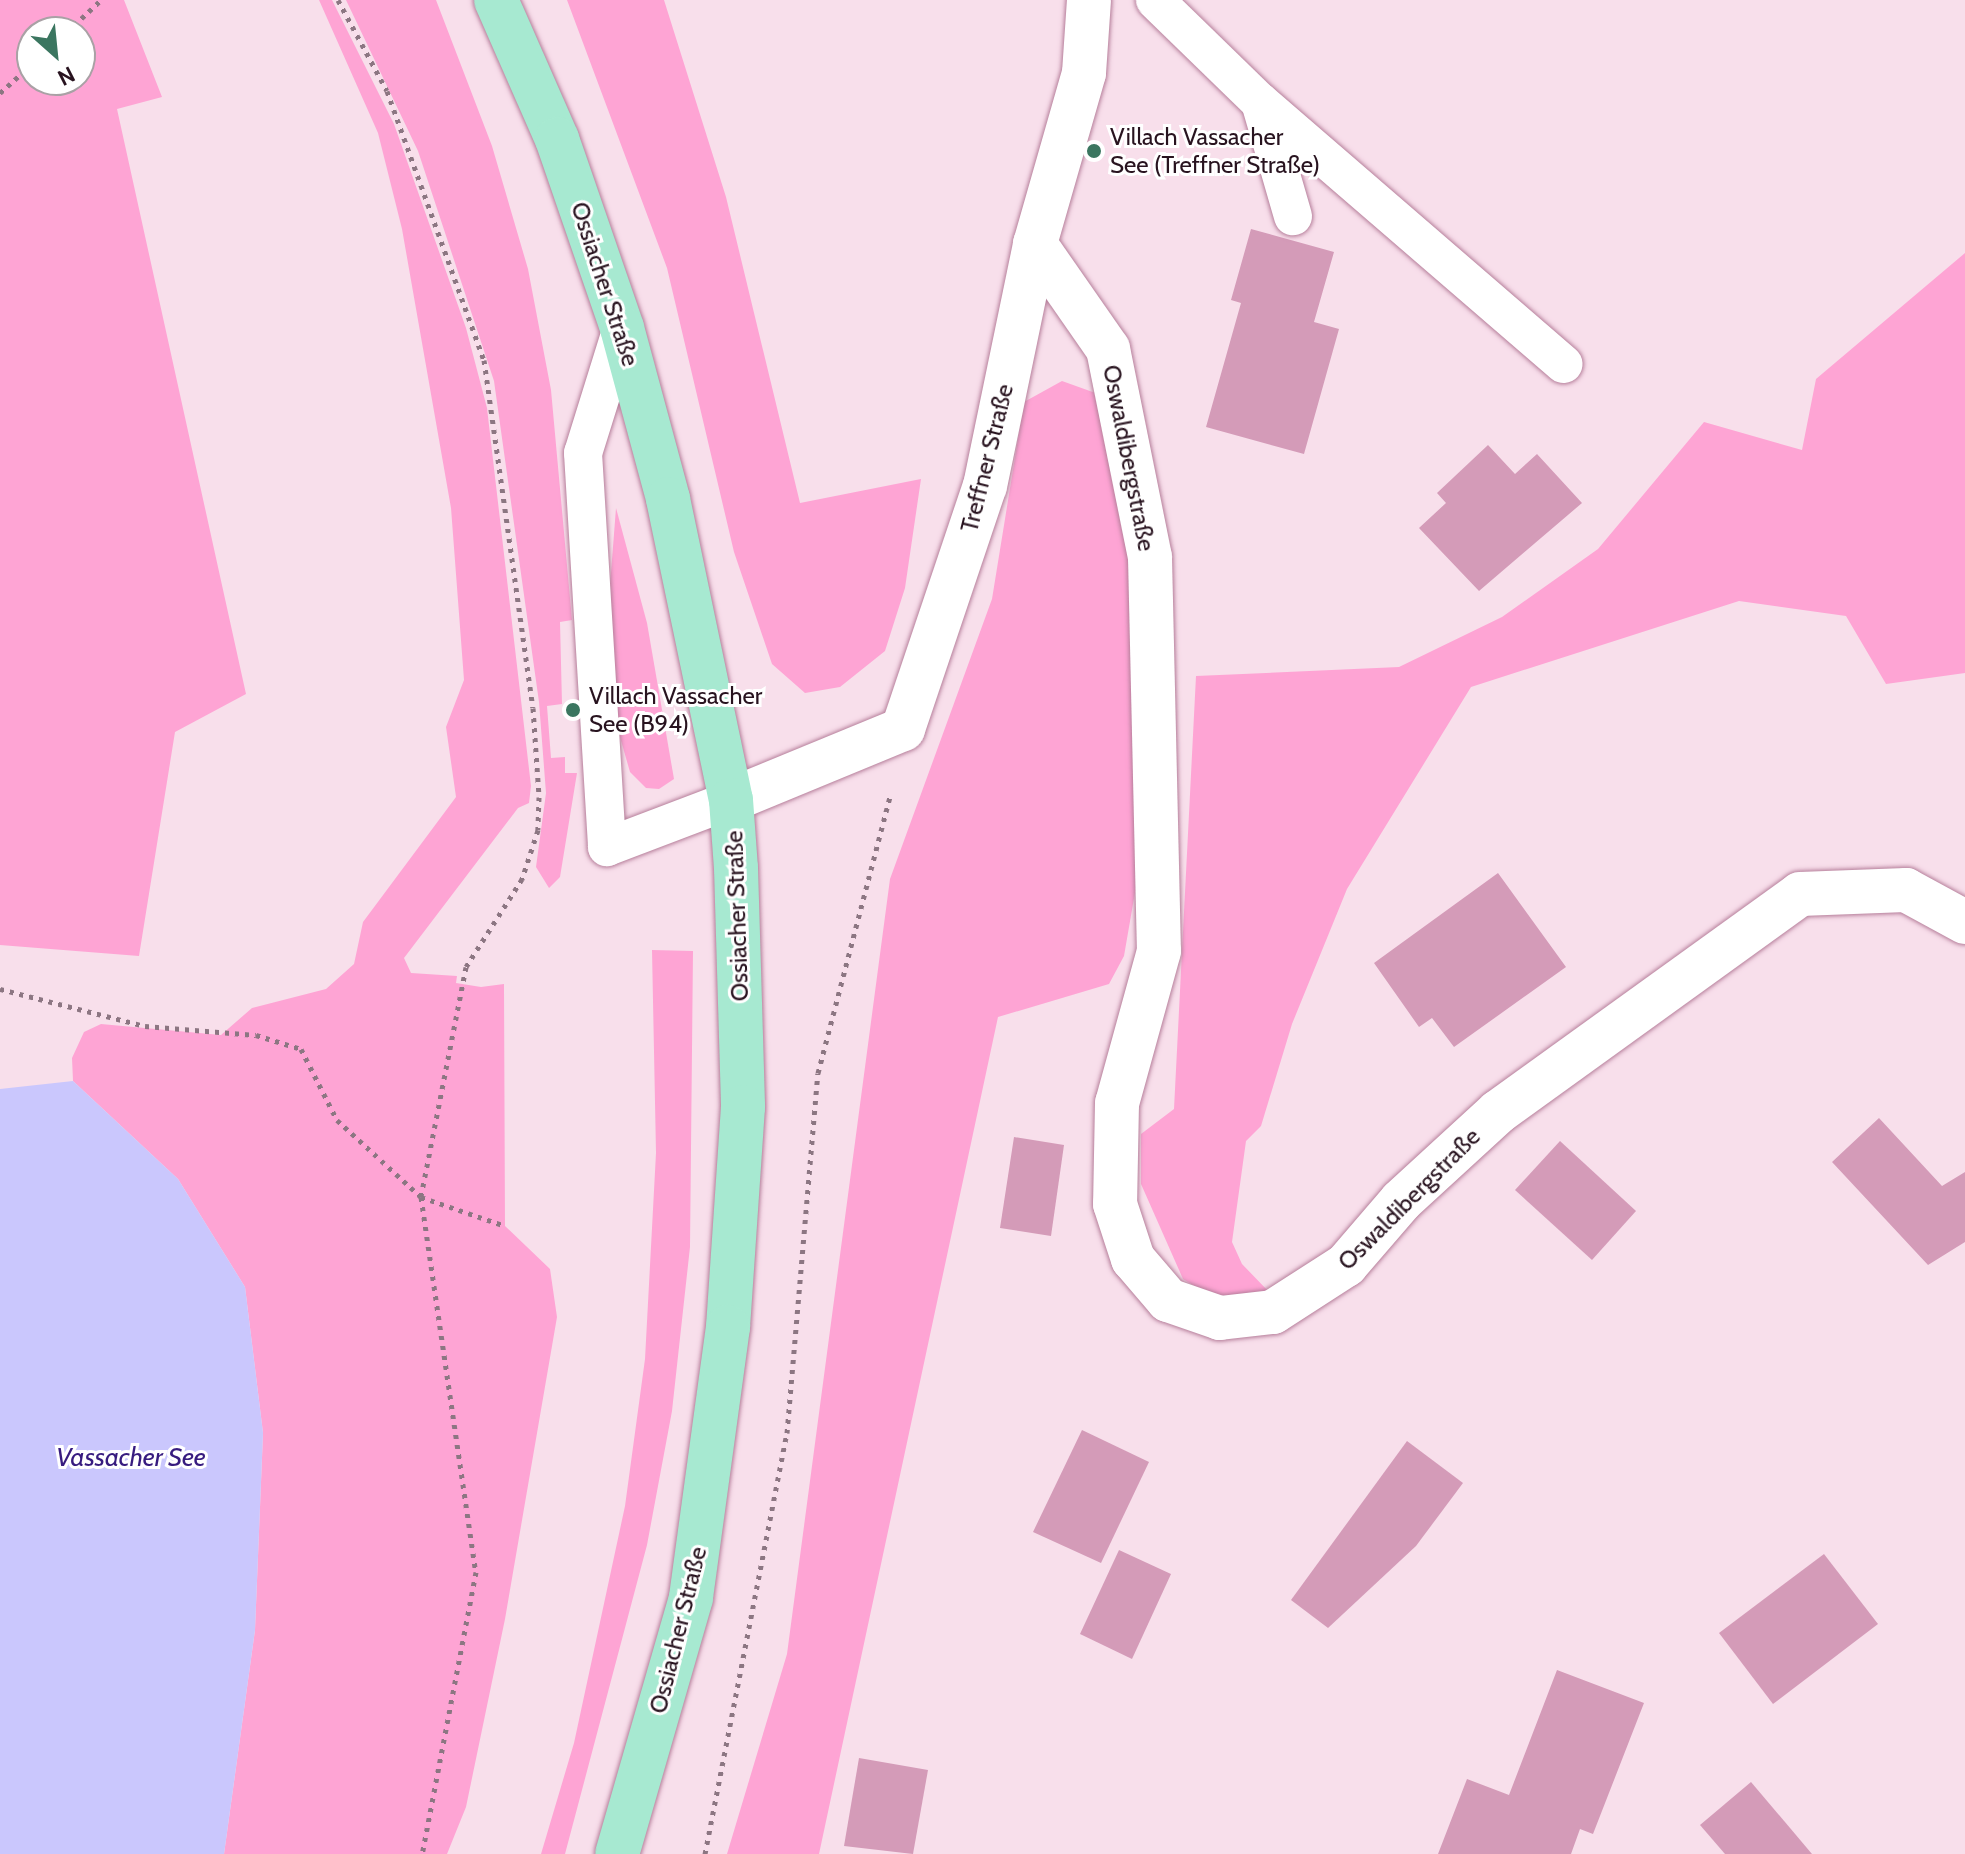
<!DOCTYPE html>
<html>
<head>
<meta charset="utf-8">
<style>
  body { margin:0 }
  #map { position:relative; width:1965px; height:1854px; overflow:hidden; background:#f8dfeb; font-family:Cabin,sans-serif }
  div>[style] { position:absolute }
  .green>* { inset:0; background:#fea4d4 }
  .water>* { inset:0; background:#cac7fd }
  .building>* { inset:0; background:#d49bb8 }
  .path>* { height:5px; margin-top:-2.5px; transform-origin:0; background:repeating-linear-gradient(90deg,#8c7682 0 4px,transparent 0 10px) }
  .roads { filter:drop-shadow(0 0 2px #b67f9b) drop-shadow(0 0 2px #b67f9b) }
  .lane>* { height:38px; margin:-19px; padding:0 19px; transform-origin:19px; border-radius:19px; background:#fff }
  .street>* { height:44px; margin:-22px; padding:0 22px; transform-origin:22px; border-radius:22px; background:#fff }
  .primary>* { height:44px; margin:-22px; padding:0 22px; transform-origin:22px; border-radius:22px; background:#a7e9d1 }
  .dots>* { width:22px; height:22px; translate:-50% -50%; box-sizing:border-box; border:4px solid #fff; border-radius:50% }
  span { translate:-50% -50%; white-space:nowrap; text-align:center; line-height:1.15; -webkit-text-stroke:6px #fff; paint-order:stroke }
  .poi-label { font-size:24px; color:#28131f }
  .left { translate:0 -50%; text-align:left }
  .street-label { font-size:24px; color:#28131f }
  .water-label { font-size:26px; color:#371b7f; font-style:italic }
  .north { position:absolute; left:16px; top:16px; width:80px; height:80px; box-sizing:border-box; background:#fff; border:2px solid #a9a1a5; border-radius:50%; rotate:153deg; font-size:22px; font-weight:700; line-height:32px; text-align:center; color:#28131f }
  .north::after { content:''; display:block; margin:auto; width:28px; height:36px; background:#3b7660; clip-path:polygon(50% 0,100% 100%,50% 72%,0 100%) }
</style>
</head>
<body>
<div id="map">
  <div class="green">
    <i style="clip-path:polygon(evenodd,0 0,124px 0,162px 97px,117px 109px,246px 694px,175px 732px,139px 956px,0 945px,0 0,32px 32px,80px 32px,80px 80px,32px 80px,32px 32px)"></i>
    <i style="clip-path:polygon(319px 0,332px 0,394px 124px,466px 328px,487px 408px,531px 786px,529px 803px,518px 808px,404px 958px,411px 973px,457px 976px,456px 983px,481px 987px,504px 984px,505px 1226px,550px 1269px,557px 1317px,505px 1619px,466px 1807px,447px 1854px,224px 1854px,255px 1630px,263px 1433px,245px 1287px,178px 1179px,73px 1081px,72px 1058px,84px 1032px,101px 1024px,221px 1035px,252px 1008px,326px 989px,354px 964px,363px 922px,456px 797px,446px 727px,464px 680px,451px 508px,402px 229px,378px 133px)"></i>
    <i style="clip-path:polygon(346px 0,436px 0,492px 146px,528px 269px,551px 390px,572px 620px,560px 622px,562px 704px,547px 706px,551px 758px,565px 757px,565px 773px,577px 773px,560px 877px,549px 888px,536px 867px,546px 793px,539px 702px,494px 381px,418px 151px)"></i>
    <i style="clip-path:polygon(567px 0,664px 0,726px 197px,800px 503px,921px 479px,905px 588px,885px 651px,840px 687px,805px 693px,772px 664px,734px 552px,667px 268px)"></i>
    <i style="clip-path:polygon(1965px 253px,1965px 673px,1886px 684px,1846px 616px,1739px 601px,1471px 687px,1347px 889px,1292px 1024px,1261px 1126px,1246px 1141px,1232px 1242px,1242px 1264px,1270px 1293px,1218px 1300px,1183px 1279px,1141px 1184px,1141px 1134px,1174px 1109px,1196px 676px,1399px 667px,1502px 617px,1598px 549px,1704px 422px,1802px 450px,1816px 379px)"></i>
    <i style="clip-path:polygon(1062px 381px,1101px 395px,1131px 453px,1152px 794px,1124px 956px,1109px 984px,998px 1017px,819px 1854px,727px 1854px,787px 1654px,890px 879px,992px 599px,1024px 402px)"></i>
    <i style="clip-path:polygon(616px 508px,647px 623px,674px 779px,659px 789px,646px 788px,630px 772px,616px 723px,610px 586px)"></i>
    <i style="clip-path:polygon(652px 950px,693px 951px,690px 1247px,672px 1411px,647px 1545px,565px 1854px,541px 1854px,574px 1743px,625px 1506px,645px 1359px,656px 1153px)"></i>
  </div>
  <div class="water">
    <i style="clip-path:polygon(73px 1081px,178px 1179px,245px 1287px,263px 1433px,255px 1630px,224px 1854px,0 1854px,0 1089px)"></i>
  </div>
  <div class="building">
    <i style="clip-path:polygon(1251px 229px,1334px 252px,1314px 322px,1339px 329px,1304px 454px,1206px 427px,1241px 303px,1231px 300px)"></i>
    <i style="clip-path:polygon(1488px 445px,1515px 474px,1537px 454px,1582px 503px,1479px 591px,1419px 528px,1446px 503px,1437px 493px)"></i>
    <i style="clip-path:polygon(1498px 873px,1566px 967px,1454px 1047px,1432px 1018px,1419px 1027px,1374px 963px)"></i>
    <i style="clip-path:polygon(1879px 1118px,1942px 1186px,1965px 1172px,1965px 1242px,1928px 1265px,1832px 1162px)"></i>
    <i style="clip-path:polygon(1014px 1137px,1064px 1145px,1051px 1236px,1000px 1228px)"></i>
    <i style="clip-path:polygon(1560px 1141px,1636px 1211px,1592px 1260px,1515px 1190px)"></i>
    <i style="clip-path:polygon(1082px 1430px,1149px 1462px,1101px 1563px,1033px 1532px)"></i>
    <i style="clip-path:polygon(1407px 1441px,1463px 1483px,1416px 1546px,1328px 1628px,1291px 1600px)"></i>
    <i style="clip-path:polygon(1119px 1550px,1171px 1574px,1132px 1659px,1080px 1634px)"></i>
    <i style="clip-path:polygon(1824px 1554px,1878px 1624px,1773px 1704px,1719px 1633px)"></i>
    <i style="clip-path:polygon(1557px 1670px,1644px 1703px,1593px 1834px,1580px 1829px,1571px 1854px,1438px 1854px,1467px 1779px,1509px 1795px)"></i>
    <i style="clip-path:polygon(859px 1758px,928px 1770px,913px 1854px,844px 1846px)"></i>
    <i style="clip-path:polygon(1751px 1782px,1812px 1854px,1725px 1854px,1700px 1825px)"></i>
  </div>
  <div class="path">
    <i style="left:338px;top:0;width:103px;rotate:61.7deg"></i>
    <i style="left:387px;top:91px;width:286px;rotate:70.2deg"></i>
    <i style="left:484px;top:360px;width:351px;rotate:82deg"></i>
    <i style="left:533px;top:708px;width:89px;rotate:86.1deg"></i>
    <i style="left:539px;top:797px;width:33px;rotate:92deg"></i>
    <i style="left:538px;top:830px;width:52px;rotate:108.1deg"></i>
    <i style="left:522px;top:879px;width:104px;rotate:122.5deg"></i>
    <i style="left:466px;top:967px;width:234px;rotate:101.1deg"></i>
    <i style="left:421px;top:1197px;width:379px;rotate:81.7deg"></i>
    <i style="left:476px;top:1572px;width:287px;rotate:100.8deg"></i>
    <i style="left:67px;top:32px;width:47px;rotate:-43.3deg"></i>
    <i style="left:0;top:93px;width:43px;rotate:-42.2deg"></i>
    <i style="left:0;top:989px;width:150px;rotate:14.3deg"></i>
    <i style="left:145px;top:1026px;width:111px;rotate:4.6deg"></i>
    <i style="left:256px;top:1035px;width:47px;rotate:17.3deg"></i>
    <i style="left:301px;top:1049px;width:80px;rotate:63.1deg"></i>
    <i style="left:337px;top:1120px;width:114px;rotate:42.5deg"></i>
    <i style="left:421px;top:1197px;width:89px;rotate:19deg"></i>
    <i style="left:705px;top:1854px;width:429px;rotate:-79deg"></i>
    <i style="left:787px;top:1433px;width:361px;rotate:-85.1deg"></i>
    <i style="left:818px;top:1073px;width:285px;rotate:-75.4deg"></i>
  </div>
  <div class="roads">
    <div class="lane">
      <i style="left:1155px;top:0;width:146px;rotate:44.2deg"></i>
      <i style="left:1260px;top:102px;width:401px;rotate:40.8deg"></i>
      <i style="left:1260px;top:102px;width:119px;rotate:73.9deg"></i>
      <i style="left:622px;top:328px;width:131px;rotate:107.3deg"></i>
      <i style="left:583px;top:453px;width:395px;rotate:86.5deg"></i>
      <i style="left:607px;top:847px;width:133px;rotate:-20.8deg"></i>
    </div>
    <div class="street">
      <i style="left:1035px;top:244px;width:128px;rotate:55.2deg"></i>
      <i style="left:1108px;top:349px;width:212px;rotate:78.6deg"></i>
      <i style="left:1150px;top:557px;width:394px;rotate:88.7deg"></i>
      <i style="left:1159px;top:951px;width:158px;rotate:105.4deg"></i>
      <i style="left:1117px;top:1103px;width:101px;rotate:91.1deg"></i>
      <i style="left:1115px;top:1204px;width:58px;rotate:71.9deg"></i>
      <i style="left:1133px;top:1259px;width:54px;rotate:49.5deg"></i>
      <i style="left:1168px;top:1300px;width:55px;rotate:19.1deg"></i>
      <i style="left:1220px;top:1318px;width:53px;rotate:-6.5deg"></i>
      <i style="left:1273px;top:1312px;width:87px;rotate:-32.8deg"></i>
      <i style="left:1346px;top:1265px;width:84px;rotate:-49.3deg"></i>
      <i style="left:1401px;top:1201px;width:132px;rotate:-42.5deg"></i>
      <i style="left:1498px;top:1112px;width:372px;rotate:-35.8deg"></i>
      <i style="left:1800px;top:894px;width:106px;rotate:-2.2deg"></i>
      <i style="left:1906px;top:890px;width:67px;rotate:28.5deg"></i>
      <i style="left:731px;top:800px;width:186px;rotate:-22.4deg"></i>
      <i style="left:903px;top:729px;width:256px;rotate:-71.4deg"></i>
      <i style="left:985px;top:486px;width:247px;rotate:-78.3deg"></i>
      <i style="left:1035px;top:244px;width:178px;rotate:-74deg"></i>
      <i style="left:1084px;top:73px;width:73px;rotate:-86.1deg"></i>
    </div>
    <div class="primary">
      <i style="left:496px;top:0;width:152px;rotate:66.3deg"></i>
      <i style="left:557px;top:139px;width:200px;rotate:71deg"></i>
      <i style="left:622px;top:328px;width:177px;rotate:74.9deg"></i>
      <i style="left:668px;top:499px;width:308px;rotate:78.2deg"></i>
      <i style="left:731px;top:800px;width:68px;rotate:85.8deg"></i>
      <i style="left:736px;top:868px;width:239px;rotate:88.3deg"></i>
      <i style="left:743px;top:1107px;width:221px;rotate:93.9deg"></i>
      <i style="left:728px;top:1327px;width:274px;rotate:97.8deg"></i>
      <i style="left:691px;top:1598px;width:266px;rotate:106.1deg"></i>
    </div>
  </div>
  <div class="dots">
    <i style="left:1094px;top:151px;background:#3b7660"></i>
    <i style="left:573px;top:710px;background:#3b7660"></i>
  </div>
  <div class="poi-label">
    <span class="left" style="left:1110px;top:151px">Villach Vassacher<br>See (Treffner Straße)</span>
    <span class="left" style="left:589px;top:710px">Villach Vassacher<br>See (B94)</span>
  </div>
  <div class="street-label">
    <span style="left:605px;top:284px;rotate:72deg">Ossiacher Straße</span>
    <span style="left:987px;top:458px;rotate:-76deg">Treffner Straße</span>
    <span style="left:1129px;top:458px;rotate:79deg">Oswaldibergstraße</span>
    <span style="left:737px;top:916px;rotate:-92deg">Ossiacher Straße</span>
    <span style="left:1409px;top:1199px;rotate:-45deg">Oswaldibergstraße</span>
    <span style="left:678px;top:1630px;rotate:-76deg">Ossiacher Straße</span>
  </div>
  <div class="water-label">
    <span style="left:131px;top:1458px">Vassacher See</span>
  </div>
  <div class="north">N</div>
</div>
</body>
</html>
